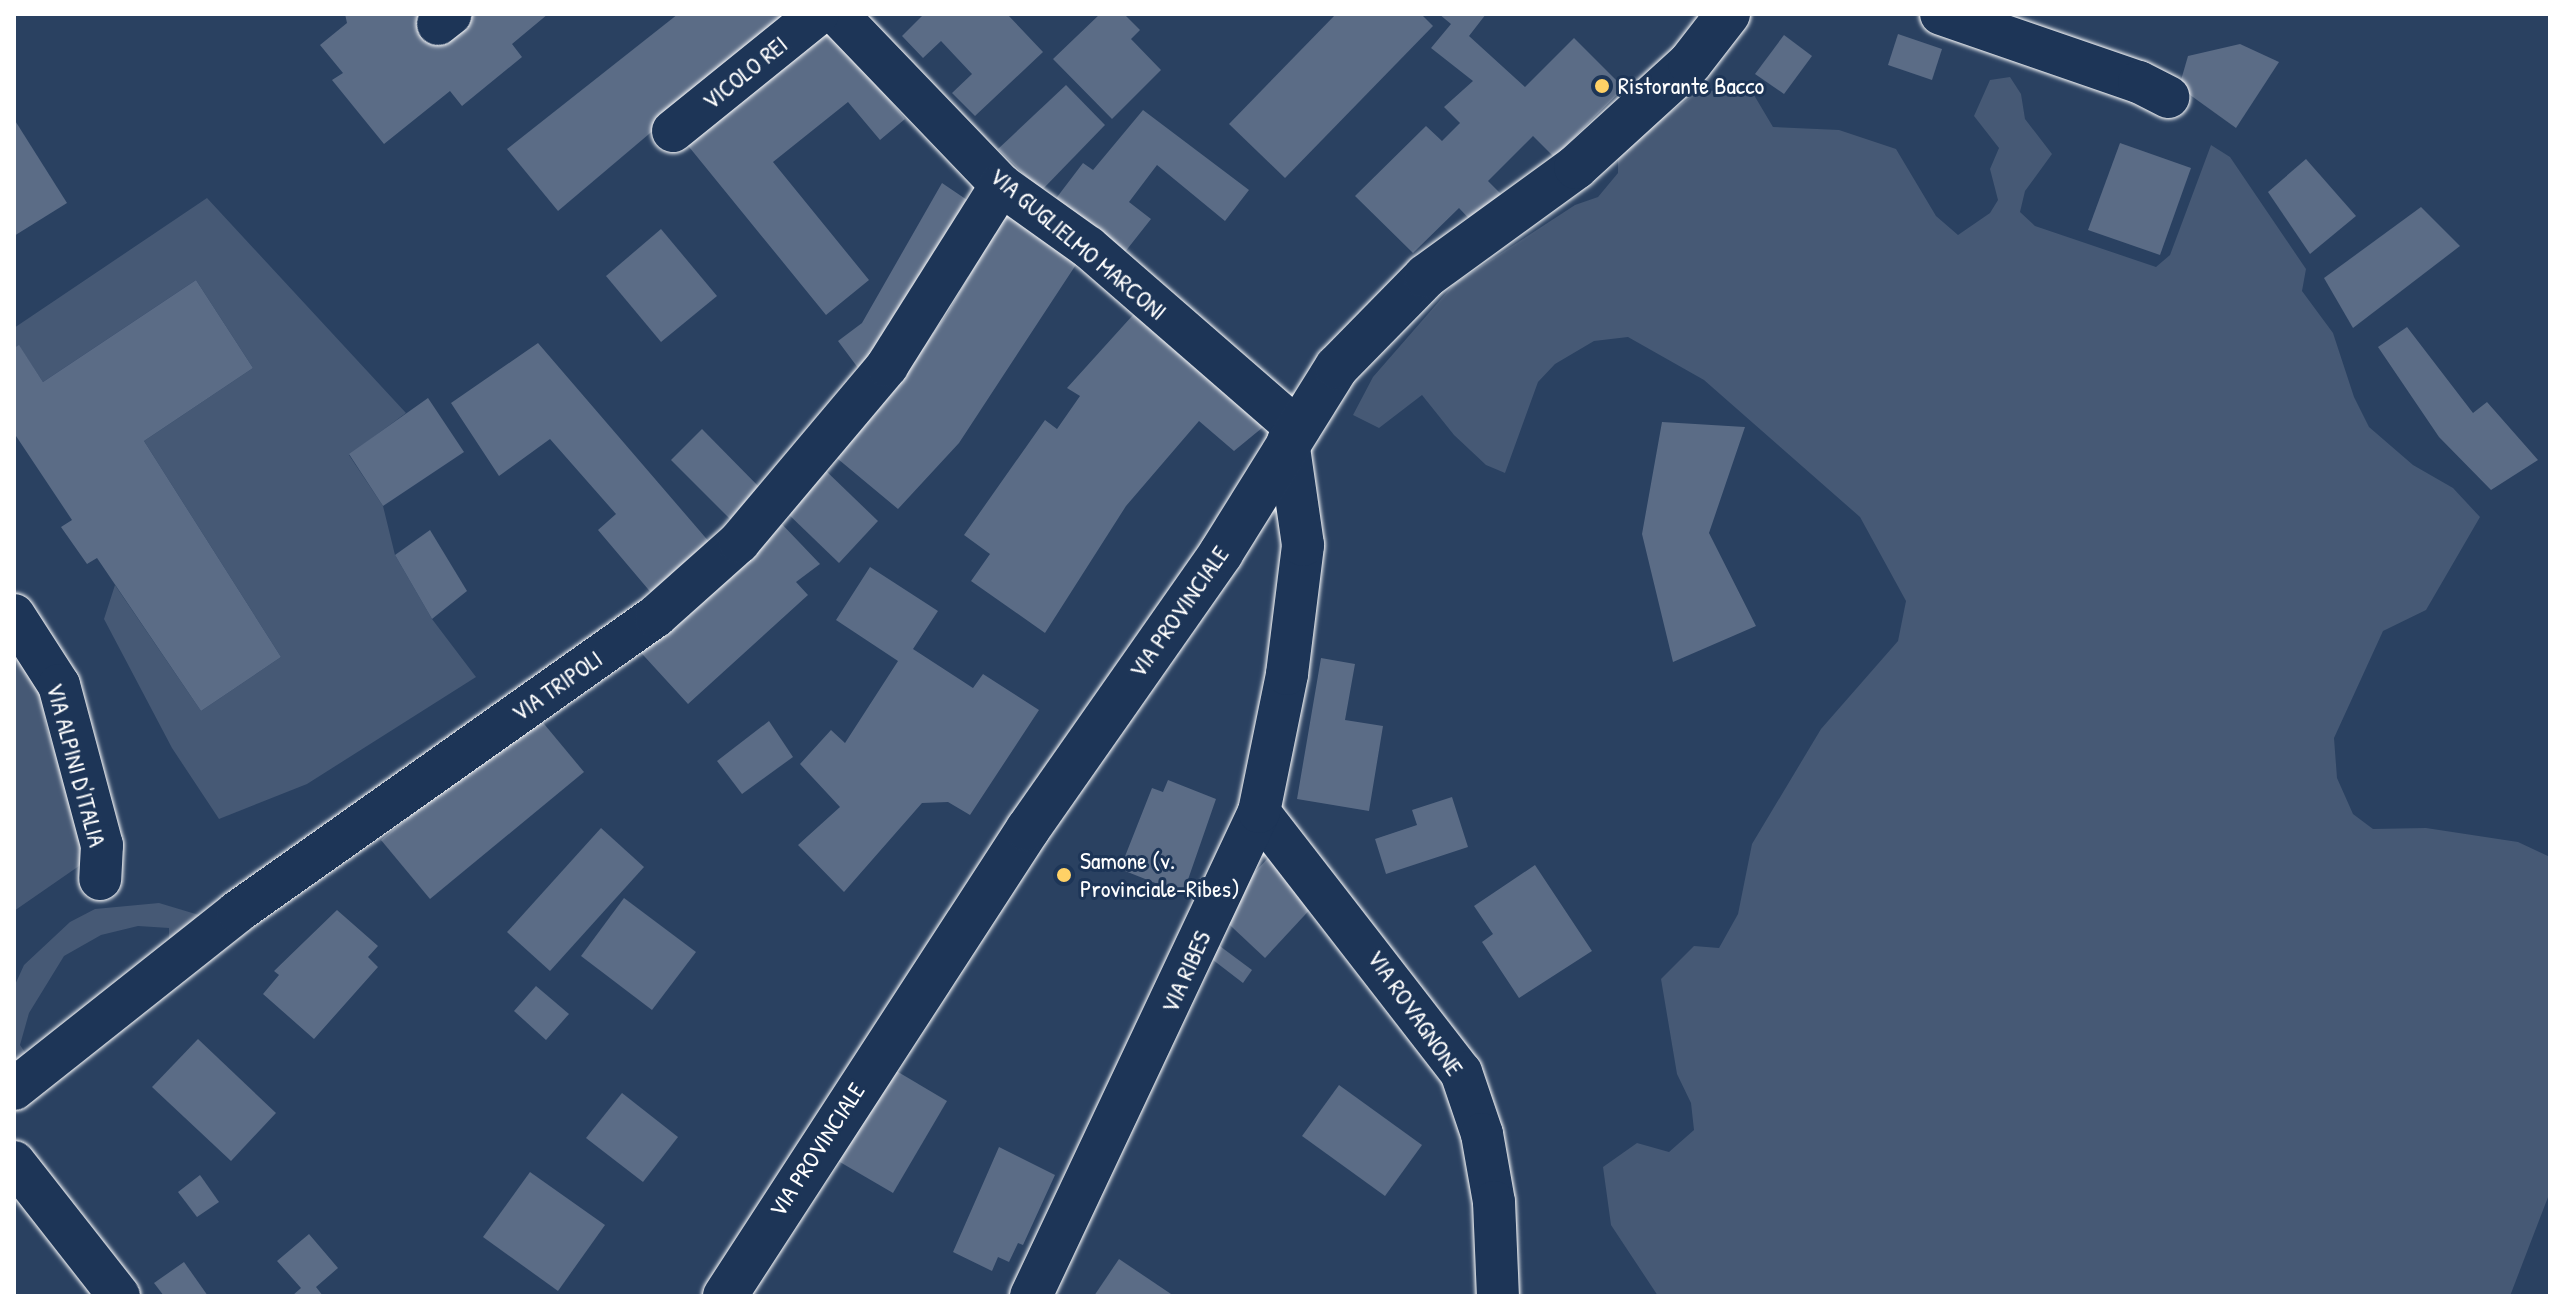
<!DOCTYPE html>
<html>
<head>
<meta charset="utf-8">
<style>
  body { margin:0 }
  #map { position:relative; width:2564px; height:1310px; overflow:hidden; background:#2a4161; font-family:"Patrick Hand",sans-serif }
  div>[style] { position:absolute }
  .green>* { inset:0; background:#465975 }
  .building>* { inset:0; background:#5b6c86 }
  .roads { filter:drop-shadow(0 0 2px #fff) drop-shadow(0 0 2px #fff) }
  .street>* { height:42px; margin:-21px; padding:0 21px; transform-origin:21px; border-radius:21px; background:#1d3557 }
  .secondary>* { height:44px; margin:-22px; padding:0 22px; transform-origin:22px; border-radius:22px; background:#1d3557 }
  .dots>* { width:22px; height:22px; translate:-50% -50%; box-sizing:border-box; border:4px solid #1d3557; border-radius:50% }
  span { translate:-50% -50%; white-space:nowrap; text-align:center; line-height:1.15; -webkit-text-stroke:6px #1d3557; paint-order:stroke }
  .street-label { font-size:24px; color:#fff }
  .poi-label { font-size:24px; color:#fff }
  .left { translate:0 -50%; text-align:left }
  .frame { position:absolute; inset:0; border:16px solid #fff; pointer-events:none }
</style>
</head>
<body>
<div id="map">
  <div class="green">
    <i style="clip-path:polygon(2010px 77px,2021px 94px,2025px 119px,2052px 154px,2025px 191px,2020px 212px,2035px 226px,2156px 267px,2170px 255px,2211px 145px,2230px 157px,2306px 269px,2302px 291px,2333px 333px,2354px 397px,2369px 427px,2413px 465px,2453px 488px,2480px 517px,2426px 610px,2383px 631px,2334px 738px,2337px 778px,2353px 814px,2373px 829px,2426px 828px,2518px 842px,2550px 857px,2550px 1192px,2510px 1296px,1658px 1296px,1611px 1225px,1603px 1167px,1637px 1143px,1669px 1152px,1694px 1130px,1691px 1103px,1677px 1074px,1661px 979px,1694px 946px,1719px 948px,1738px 914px,1752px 844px,1821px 729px,1898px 641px,1906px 601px,1860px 517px,1704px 380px,1628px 337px,1594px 341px,1555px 364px,1538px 382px,1505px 473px,1486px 465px,1454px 435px,1422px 395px,1379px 428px,1353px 415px,1373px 377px,1454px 284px,1575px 205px,1598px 197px,1618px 173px,1618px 151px,1699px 91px,1751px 90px,1773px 127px,1839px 130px,1896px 149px,1936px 216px,1958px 235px,1990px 213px,1998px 200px,1990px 169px,1999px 148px,1974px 116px,1990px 80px)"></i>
    <i style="clip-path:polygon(207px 198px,406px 413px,349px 455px,383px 506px,395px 555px,432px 619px,476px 677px,307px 784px,219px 819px,172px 748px,104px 619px,115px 585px,201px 711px,281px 657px,144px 441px,253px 368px,196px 280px,43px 382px,19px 346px,14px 348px,14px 328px)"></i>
    <i style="clip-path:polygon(14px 640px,41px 683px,46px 727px,92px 857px,14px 911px)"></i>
    <i style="clip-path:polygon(159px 903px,209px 918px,169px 949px,169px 928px,138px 926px,101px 935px,64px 956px,29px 1013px,20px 1045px,30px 1060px,14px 1071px,14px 987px,24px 965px,70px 922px,95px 909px)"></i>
  </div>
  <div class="building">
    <i style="clip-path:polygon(345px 14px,548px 14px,512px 44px,522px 57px,462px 106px,450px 91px,384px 144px,332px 80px,343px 73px,320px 45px,347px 23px)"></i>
    <i style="clip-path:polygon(678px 14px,791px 14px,558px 211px,507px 149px)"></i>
    <i style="clip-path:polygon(924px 14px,1007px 14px,1043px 52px,975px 116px,952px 93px,972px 74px,941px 41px,923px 58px,902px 36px)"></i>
    <i style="clip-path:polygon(1100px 14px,1124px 14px,1140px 30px,1131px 39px,1161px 70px,1112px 119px,1053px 59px)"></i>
    <i style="clip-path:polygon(1336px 14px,1421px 14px,1433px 26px,1285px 178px,1229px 124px)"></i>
    <i style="clip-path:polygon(1439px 14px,1486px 14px,1469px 36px,1525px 87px,1574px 38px,1624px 88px,1554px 157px,1533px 136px,1488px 181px,1503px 196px,1474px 224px,1459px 208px,1413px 253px,1355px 196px,1426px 126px,1442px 141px,1460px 123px,1444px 107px,1473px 81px,1431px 48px,1451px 24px)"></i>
    <i style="clip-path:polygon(826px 21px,905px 119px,880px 140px,848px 102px,773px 162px,869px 280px,826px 315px,681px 137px)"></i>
    <i style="clip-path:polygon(1898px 34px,1942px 49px,1932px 80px,1888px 65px)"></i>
    <i style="clip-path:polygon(1784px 35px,1812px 56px,1784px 94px,1755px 74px)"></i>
    <i style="clip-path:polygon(2240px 44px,2279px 62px,2236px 128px,2179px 87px,2188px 56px)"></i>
    <i style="clip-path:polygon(1066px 85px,1105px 125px,1041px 191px,998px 149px)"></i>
    <i style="clip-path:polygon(1143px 110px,1249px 190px,1225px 221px,1157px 165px,1129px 202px,1151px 219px,1121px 257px,1051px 205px,1083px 163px,1093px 170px)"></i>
    <i style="clip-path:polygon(14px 119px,67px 203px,14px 236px)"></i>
    <i style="clip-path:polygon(2120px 143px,2191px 168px,2160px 255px,2088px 230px)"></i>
    <i style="clip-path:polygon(2306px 159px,2356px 216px,2310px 254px,2268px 192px)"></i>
    <i style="clip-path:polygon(942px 183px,970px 202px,864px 376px,838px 341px,862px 323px)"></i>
    <i style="clip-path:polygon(2421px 207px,2460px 246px,2353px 328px,2324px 278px)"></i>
    <i style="clip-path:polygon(1007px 211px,1081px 257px,959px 443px,898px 509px,832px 454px,890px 394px,947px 314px)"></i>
    <i style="clip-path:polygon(661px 229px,717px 296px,661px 342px,606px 276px)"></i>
    <i style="clip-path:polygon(196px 280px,253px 368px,144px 441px,281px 657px,201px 711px,97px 558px,87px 564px,61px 527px,72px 520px,14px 433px,14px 348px,19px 345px,43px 382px)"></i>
    <i style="clip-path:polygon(1142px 305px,1273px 419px,1234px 451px,1199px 421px,1126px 506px,1045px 633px,971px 581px,990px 554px,964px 535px,1045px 420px,1057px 429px,1080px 396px,1067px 388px)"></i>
    <i style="clip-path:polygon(2407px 327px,2473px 413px,2487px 402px,2538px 460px,2491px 490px,2439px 437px,2378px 347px)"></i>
    <i style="clip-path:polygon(538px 343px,711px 544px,653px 595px,598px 530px,616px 514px,550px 439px,499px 476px,451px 403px)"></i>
    <i style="clip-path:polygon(428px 398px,464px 452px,383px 506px,349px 454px)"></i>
    <i style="clip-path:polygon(1662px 422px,1745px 427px,1709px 533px,1756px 626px,1673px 662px,1642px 534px)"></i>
    <i style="clip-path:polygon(702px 429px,765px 493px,734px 523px,671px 460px)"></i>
    <i style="clip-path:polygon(824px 469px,878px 521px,839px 563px,784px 510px)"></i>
    <i style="clip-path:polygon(778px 520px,820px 564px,796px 582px,808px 595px,688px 704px,634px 645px)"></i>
    <i style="clip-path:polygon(430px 530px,467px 591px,432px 619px,395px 555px)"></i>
    <i style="clip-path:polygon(870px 567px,938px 611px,913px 649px,973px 688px,983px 674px,1039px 710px,970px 815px,948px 802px,922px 803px,844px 892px,798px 845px,840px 807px,800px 764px,831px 730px,845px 743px,898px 661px,836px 620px)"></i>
    <i style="clip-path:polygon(1321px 658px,1355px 664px,1345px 720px,1383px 726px,1369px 811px,1297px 799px)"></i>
    <i style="clip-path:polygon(535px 713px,584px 772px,430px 899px,381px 840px)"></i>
    <i style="clip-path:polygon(769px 721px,793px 757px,742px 794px,717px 761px)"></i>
    <i style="clip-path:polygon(1168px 780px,1216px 799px,1183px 894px,1120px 869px,1152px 788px,1163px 792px)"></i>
    <i style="clip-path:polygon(1452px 797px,1468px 847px,1386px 874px,1375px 839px,1417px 825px,1412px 810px)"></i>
    <i style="clip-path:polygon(601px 828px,644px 867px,550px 971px,507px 932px)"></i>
    <i style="clip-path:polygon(1268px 858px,1316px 903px,1265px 958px,1217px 913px)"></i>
    <i style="clip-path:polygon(1535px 865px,1592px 951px,1519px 998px,1482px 942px,1493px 934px,1474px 906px)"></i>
    <i style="clip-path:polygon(624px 898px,696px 952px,652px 1010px,581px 956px)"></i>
    <i style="clip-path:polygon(337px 910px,378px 946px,368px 957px,378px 967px,314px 1039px,263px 994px,279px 975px,274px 971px)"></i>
    <i style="clip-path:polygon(1209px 938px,1252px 970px,1243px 983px,1204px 953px)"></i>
    <i style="clip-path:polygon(536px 986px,569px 1014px,546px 1040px,514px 1011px)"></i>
    <i style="clip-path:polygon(198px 1039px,276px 1113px,231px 1161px,152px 1087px)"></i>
    <i style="clip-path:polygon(888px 1066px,947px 1101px,893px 1193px,833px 1158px)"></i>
    <i style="clip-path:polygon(1339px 1085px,1422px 1145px,1385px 1196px,1302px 1136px)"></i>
    <i style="clip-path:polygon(622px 1093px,678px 1137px,643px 1182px,586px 1138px)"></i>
    <i style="clip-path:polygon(999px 1147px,1055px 1175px,1023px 1245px,1018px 1243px,1009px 1262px,998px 1257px,992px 1271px,953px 1252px)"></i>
    <i style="clip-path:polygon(530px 1172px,605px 1225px,558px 1291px,483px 1237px)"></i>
    <i style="clip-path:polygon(200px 1175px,219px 1202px,197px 1217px,178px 1192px)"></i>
    <i style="clip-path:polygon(309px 1234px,338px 1268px,316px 1287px,323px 1296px,292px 1296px,301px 1288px,277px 1261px)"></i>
    <i style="clip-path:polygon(1119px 1259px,1174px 1296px,1094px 1296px)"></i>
    <i style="clip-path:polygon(184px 1262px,208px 1296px,164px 1296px,154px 1283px)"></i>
  </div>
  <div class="roads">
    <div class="street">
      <i style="left:837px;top:14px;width:237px;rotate:46.2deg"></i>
      <i style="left:1001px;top:185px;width:107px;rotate:35.5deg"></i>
      <i style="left:1088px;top:247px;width:277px;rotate:41deg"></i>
      <i style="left:1941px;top:14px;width:209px;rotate:19deg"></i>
      <i style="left:2139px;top:82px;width:33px;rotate:27deg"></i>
      <i style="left:438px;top:24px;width:16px;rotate:-38deg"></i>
      <i style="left:673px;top:131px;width:186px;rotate:-38.9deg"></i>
      <i style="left:14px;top:615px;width:83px;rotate:57.3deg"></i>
      <i style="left:59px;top:685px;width:166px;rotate:75deg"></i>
      <i style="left:102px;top:845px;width:34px;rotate:93deg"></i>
      <i style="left:1259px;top:812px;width:329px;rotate:52.2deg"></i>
      <i style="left:1461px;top:1072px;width:65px;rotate:71.3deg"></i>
      <i style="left:1482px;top:1134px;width:69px;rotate:80deg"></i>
      <i style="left:1494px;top:1202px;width:94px;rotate:87.6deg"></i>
      <i style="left:14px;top:1089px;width:285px;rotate:-38.4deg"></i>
      <i style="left:237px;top:912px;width:513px;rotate:-35.24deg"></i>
      <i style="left:656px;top:616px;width:111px;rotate:-41.7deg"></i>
      <i style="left:739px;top:542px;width:230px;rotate:-49.9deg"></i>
      <i style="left:887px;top:366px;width:214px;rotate:-57.8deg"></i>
      <i style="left:14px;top:1162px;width:170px;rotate:51.9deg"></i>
      <i style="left:1031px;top:1296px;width:535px;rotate:-64.78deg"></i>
      <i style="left:1259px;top:812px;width:141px;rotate:-78.5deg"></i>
      <i style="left:1287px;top:674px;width:130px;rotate:-82.9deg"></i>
      <i style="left:1303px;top:545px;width:105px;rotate:-98.2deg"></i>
    </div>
    <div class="secondary">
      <i style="left:725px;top:1296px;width:557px;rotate:-57.02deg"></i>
      <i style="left:1028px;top:829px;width:337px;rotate:-55deg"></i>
      <i style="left:1221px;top:553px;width:219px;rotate:-58.1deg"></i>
      <i style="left:1337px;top:367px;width:127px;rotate:-45.6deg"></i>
      <i style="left:1426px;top:276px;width:185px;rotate:-36deg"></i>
      <i style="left:1576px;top:167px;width:154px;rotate:-42.4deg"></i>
      <i style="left:1690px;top:63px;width:62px;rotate:-52.2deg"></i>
    </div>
  </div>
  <div class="dots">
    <i style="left:1602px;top:86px;background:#ffd166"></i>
    <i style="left:1064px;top:875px;background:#ffd166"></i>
  </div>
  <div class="street-label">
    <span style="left:745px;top:73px;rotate:-39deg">VICOLO REI</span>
    <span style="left:1078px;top:244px;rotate:40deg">VIA GUGLIELMO MARCONI</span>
    <span style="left:1179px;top:612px;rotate:-55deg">VIA PROVINCIALE</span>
    <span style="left:557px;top:686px;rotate:-35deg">VIA TRIPOLI</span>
    <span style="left:76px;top:765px;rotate:75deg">VIA ALPINI D'ITALIA</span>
    <span style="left:1186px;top:972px;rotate:-66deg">VIA RIBES</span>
    <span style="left:1415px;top:1013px;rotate:55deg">VIA ROVAGNONE</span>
    <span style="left:817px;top:1150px;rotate:-57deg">VIA PROVINCIALE</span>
  </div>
  <div class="poi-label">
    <span class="left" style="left:1618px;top:86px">Ristorante Bacco</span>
    <span class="left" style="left:1080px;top:875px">Samone (v.<br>Provinciale-Ribes)</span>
  </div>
  <div class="frame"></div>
</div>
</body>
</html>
